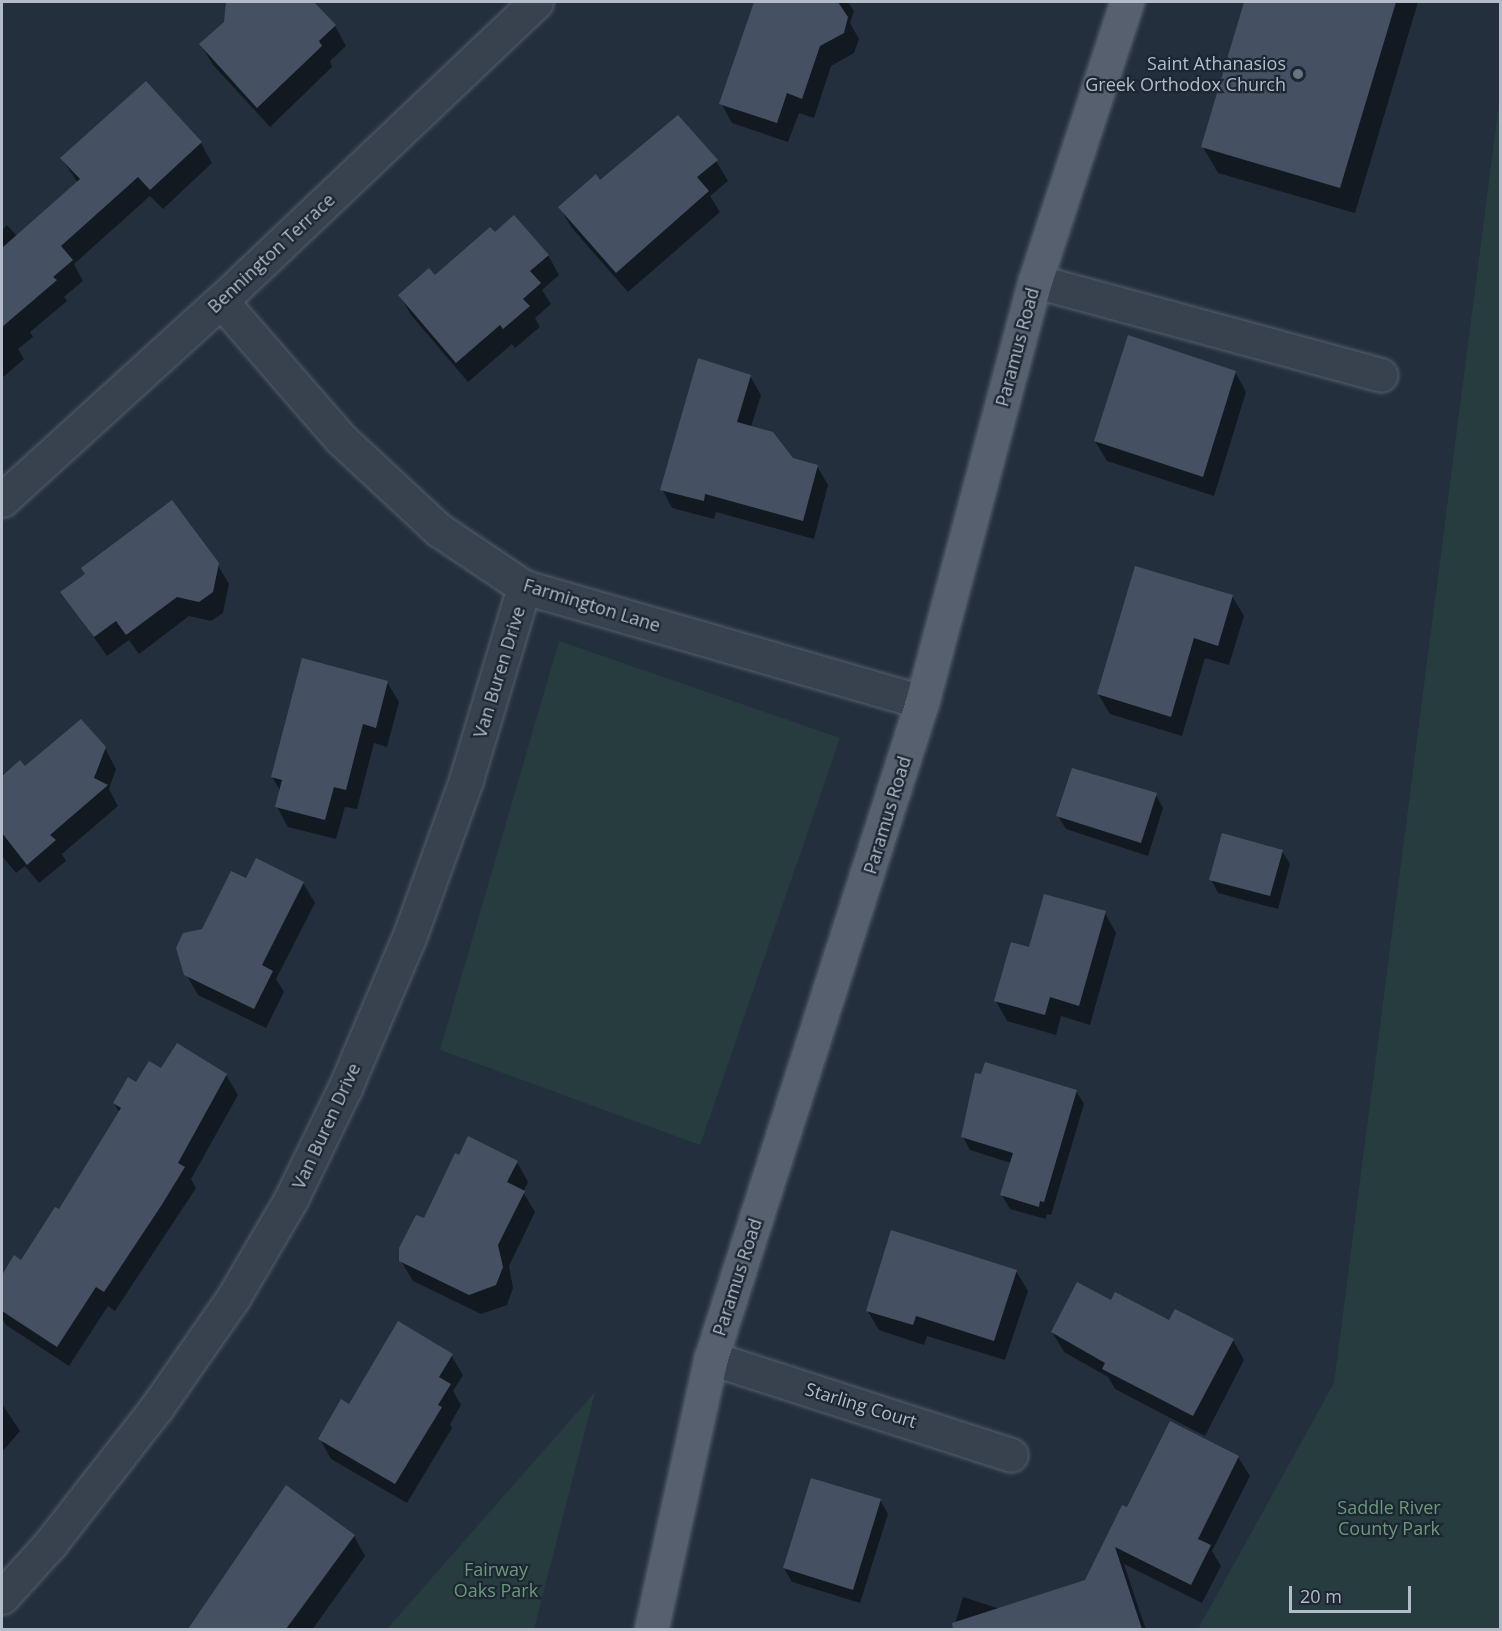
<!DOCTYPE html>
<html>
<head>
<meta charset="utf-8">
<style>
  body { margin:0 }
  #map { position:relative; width:1502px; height:1631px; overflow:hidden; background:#242f3e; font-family:"Open Sans",sans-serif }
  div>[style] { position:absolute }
  .green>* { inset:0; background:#263c3f }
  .shadow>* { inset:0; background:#0007 }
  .building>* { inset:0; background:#455162 }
  .roads { filter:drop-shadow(0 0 2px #565f6c) drop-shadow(0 0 2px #565f6c) }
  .minor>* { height:33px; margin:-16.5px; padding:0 16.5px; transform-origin:16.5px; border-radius:16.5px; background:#38414e }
  .major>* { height:33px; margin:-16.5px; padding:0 16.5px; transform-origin:16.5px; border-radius:16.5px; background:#56606e }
  .dots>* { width:16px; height:16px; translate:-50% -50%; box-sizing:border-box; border:3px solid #1d2633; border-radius:50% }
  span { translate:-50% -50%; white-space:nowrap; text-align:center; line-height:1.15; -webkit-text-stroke:4.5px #1d2633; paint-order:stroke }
  .poi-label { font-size:18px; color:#b4bcc9 }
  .right { translate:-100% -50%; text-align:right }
  .street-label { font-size:18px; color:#b4bcc9 }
  .park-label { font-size:18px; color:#6b9a76 }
  .frame { position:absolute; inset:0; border:3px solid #b4bcc9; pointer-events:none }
  .scale { position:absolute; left:1289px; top:1586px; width:122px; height:27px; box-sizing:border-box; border:3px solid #b4bcc9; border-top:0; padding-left:8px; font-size:18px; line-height:21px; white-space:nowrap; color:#b4bcc9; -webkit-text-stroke:4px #1d2633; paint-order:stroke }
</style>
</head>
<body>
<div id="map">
  <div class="green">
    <i style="clip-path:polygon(1500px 96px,1500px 1629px,1198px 1629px,1334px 1383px)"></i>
    <i style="clip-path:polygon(559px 641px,840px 738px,700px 1145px,440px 1050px)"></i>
    <i style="clip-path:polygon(595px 1392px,534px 1629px,387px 1629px)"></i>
  </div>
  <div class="shadow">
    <i style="clip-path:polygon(228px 2px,312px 2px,335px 26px,346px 46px,330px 61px,332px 67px,270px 127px,213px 65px,201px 45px,225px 23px)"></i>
    <i style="clip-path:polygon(755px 2px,848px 2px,854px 11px,850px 23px,859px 39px,854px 53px,831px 66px,814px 118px,799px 113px,788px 142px,732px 123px,721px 103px)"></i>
    <i style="clip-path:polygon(1244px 2px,1418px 2px,1355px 213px,1218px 173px,1203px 147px)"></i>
    <i style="clip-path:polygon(146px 83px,201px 143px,212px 163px,163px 209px,150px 196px,74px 264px,83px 281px,64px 297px,67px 301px,30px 332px,33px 337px,18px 349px,24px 359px,2px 378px,2px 230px,7px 225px,17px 236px,78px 183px,62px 159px)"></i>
    <i style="clip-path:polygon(716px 161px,728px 181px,710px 196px,720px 212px,628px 292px,571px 227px,560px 207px,600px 182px)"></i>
    <i style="clip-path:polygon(495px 234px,548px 255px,559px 275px,542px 290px,551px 304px,535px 318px,540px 327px,515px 348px,512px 344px,468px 382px,411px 315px,400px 295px,434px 277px)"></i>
    <i style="clip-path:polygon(1235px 372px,1246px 392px,1214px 496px,1107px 461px,1095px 441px)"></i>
    <i style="clip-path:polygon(750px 376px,761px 395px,751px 427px,792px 459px,817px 466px,828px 485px,814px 539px,716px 512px,714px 519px,672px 508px,662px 489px)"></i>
    <i style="clip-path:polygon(217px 564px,229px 584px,223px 613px,211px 621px,189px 616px,139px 654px,129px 640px,107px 656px,62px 592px)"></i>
    <i style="clip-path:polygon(1232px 596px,1244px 616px,1229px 665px,1205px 658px,1182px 736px,1110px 714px,1098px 694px)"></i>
    <i style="clip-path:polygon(387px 682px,399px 702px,387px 747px,374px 743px,357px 809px,345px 807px,336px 839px,288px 827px,277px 807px,281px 792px,272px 777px)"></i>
    <i style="clip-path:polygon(105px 748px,116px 769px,109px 789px,118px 806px,62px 854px,66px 861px,39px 883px,25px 866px,16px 873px,2px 856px,2px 771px,5px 775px)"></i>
    <i style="clip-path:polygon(1156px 795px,1163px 808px,1148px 856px,1066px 829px,1058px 816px)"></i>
    <i style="clip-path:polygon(1282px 851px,1290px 864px,1278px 909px,1218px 893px,1211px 879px)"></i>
    <i style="clip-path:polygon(303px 883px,315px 903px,276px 979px,284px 992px,266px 1028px,198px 995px,186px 974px,203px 930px)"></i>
    <i style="clip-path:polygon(1105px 913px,1116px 933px,1090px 1025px,1061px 1016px,1056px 1035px,1007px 1021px,996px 1001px,1030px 949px)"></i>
    <i style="clip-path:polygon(177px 1045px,226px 1075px,238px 1095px,191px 1179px,196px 1188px,115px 1311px,108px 1306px,69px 1366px,6px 1325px,2px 1318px,2px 1293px,55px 1209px,60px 1211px,120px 1113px,114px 1103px,162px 1070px)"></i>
    <i style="clip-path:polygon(1076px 1091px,1084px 1104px,1051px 1215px,1047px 1214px,1046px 1219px,1010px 1209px,1002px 1195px,1011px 1163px,970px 1150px,963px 1137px)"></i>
    <i style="clip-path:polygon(517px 1162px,528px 1182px,523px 1192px,535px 1212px,509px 1266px,513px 1288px,507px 1305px,481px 1314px,413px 1281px,401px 1261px,424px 1220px)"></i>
    <i style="clip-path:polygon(1016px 1271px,1028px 1291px,1005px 1360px,927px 1336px,924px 1345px,879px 1330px,867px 1310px)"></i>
    <i style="clip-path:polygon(1112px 1302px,1233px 1340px,1244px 1360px,1205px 1436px,1115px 1389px,1108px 1377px,1064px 1352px,1052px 1332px)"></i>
    <i style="clip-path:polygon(451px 1355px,463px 1375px,453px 1391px,461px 1405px,450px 1424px,452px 1428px,407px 1503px,331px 1459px,320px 1439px,349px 1406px)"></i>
    <i style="clip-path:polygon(2px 1404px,20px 1431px,2px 1452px)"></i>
    <i style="clip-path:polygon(1238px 1457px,1250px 1476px,1212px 1551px,1221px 1566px,1202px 1603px,1124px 1564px,1146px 1630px,953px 1630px,963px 1597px,1000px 1609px,1086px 1581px,1128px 1509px)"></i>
    <i style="clip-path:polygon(286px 1487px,354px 1536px,365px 1556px,312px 1630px,189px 1630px)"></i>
    <i style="clip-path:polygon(880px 1500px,888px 1514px,860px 1603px,792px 1582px,784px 1568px)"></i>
  </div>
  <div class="building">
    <i style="clip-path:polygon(226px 2px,314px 2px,336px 25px,319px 41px,322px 46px,257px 108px,199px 44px,224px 22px)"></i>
    <i style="clip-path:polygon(754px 2px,838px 2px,848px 17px,844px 33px,820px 46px,802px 99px,787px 93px,777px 123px,719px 104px)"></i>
    <i style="clip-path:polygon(1244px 2px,1396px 2px,1340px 188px,1201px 147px)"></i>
    <i style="clip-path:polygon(146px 81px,202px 142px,150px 190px,138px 177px,61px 246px,73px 260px,53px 277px,57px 280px,2px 327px,2px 248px,80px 179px,60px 158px)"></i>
    <i style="clip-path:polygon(678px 115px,718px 160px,697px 177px,709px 191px,616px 273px,558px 207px,596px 174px,600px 180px)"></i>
    <i style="clip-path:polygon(514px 215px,549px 255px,530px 271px,541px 283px,523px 299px,530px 306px,503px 329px,500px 325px,456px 363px,398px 295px,429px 268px,435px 275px,490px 227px,495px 232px)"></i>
    <i style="clip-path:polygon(1128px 335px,1236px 371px,1203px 477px,1094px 441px)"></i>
    <i style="clip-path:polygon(698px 358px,751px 375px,737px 422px,773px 432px,793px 458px,818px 465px,803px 521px,705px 494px,704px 501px,660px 490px)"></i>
    <i style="clip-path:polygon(172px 500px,219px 563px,213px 592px,199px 602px,177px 597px,126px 635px,116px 621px,94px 637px,60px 592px,85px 574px,81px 568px)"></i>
    <i style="clip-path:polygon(1135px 566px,1233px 595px,1218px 646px,1194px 638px,1171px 717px,1097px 694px)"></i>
    <i style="clip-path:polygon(302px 658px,388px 681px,376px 728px,363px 724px,346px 790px,334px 787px,325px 820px,275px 807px,282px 780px,271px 777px)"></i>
    <i style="clip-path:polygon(81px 719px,106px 747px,94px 778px,108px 785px,50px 835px,56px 840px,27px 865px,2px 833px,2px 776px,20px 760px,25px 766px)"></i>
    <i style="clip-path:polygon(1072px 768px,1157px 793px,1141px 843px,1056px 816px)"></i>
    <i style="clip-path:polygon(1222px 833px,1283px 850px,1270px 896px,1209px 880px)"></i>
    <i style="clip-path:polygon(256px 858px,304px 882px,262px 965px,273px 971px,254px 1009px,184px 975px,176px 948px,183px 933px,202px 929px,231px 871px,246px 878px)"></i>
    <i style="clip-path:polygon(1044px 894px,1106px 911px,1079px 1006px,1050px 997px,1045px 1015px,994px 1001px,1011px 942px,1029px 947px)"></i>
    <i style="clip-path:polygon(177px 1043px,227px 1074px,178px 1163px,185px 1167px,161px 1206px,104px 1292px,96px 1287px,57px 1347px,2px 1311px,2px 1275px,14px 1255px,21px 1260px,55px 1207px,59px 1209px,121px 1108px,113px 1103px,128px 1077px,136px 1082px,149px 1061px,161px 1068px)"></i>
    <i style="clip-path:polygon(985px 1062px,1077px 1090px,1044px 1202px,1040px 1201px,1039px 1207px,1000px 1195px,1013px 1153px,961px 1137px,975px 1073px,981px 1074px)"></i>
    <i style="clip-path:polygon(468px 1136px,518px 1161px,507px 1182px,525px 1191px,498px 1245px,503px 1267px,496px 1285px,469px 1295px,399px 1261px,399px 1248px,416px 1215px,424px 1218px,455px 1153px,459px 1155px)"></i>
    <i style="clip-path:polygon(891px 1230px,1017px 1270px,994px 1341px,916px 1316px,913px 1325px,866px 1311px)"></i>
    <i style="clip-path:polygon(1077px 1282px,1111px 1300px,1115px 1292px,1169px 1320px,1175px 1309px,1234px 1339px,1193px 1416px,1102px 1369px,1105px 1363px,1051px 1332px)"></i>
    <i style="clip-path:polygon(398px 1321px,453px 1354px,439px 1377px,451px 1384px,438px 1405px,442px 1407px,395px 1484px,318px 1439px,341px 1399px,349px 1404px)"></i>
    <i style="clip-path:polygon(1170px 1421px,1239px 1456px,1198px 1539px,1211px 1545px,1191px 1585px,1115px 1547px,1142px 1629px,953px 1629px,952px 1623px,1085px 1580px,1122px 1505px,1127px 1507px)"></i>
    <i style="clip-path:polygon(811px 1478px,881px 1499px,853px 1590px,783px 1568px)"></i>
    <i style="clip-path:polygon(286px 1485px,355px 1535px,286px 1629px,188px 1629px)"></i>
  </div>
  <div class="roads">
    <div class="minor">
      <i style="left:1035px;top:281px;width:358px;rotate:15.2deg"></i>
      <i style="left:221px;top:301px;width:183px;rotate:49deg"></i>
      <i style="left:341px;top:439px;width:134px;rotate:42.9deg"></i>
      <i style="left:439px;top:530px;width:102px;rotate:33.8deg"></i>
      <i style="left:524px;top:587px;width:414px;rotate:16.1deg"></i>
      <i style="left:2px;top:500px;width:296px;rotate:-42.3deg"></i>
      <i style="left:221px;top:301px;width:434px;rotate:-43.5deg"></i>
      <i style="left:711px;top:1358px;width:315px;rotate:17.9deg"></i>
      <i style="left:2px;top:1597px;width:72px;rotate:-47.8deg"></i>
      <i style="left:50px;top:1544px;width:174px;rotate:-52deg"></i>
      <i style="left:157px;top:1407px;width:133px;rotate:-55.1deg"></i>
      <i style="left:233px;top:1298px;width:115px;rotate:-59.6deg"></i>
      <i style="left:291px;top:1199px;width:123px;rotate:-64.1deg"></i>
      <i style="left:345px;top:1088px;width:166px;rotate:-67deg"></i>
      <i style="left:410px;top:935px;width:165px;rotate:-70.1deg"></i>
      <i style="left:466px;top:780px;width:202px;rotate:-73.3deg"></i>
    </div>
    <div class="major">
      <i style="left:651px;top:1630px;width:279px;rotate:-77.6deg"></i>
      <i style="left:711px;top:1358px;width:689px;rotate:-72.17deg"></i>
      <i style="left:922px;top:702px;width:436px;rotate:-75deg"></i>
      <i style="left:1035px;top:281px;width:294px;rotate:-71.8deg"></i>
    </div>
  </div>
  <div class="dots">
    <i style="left:1298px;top:74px;background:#6b7280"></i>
  </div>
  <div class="poi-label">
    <span class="right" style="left:1286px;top:74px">Saint Athanasios<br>Greek Orthodox Church</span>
  </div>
  <div class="street-label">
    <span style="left:271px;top:253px;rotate:-43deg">Bennington Terrace</span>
    <span style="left:1017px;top:347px;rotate:-75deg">Paramus Road</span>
    <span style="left:592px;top:605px;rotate:17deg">Farmington Lane</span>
    <span style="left:499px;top:672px;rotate:-73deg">Van Buren Drive</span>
    <span style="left:887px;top:815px;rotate:-73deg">Paramus Road</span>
    <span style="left:326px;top:1126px;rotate:-65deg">Van Buren Drive</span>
    <span style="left:737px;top:1277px;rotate:-72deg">Paramus Road</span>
    <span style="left:861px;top:1405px;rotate:17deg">Starling Court</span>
  </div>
  <div class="park-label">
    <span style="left:1389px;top:1518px">Saddle River<br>County Park</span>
    <span style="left:496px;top:1580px">Fairway<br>Oaks Park</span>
  </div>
  <div class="frame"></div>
  <div class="scale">20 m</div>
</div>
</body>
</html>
